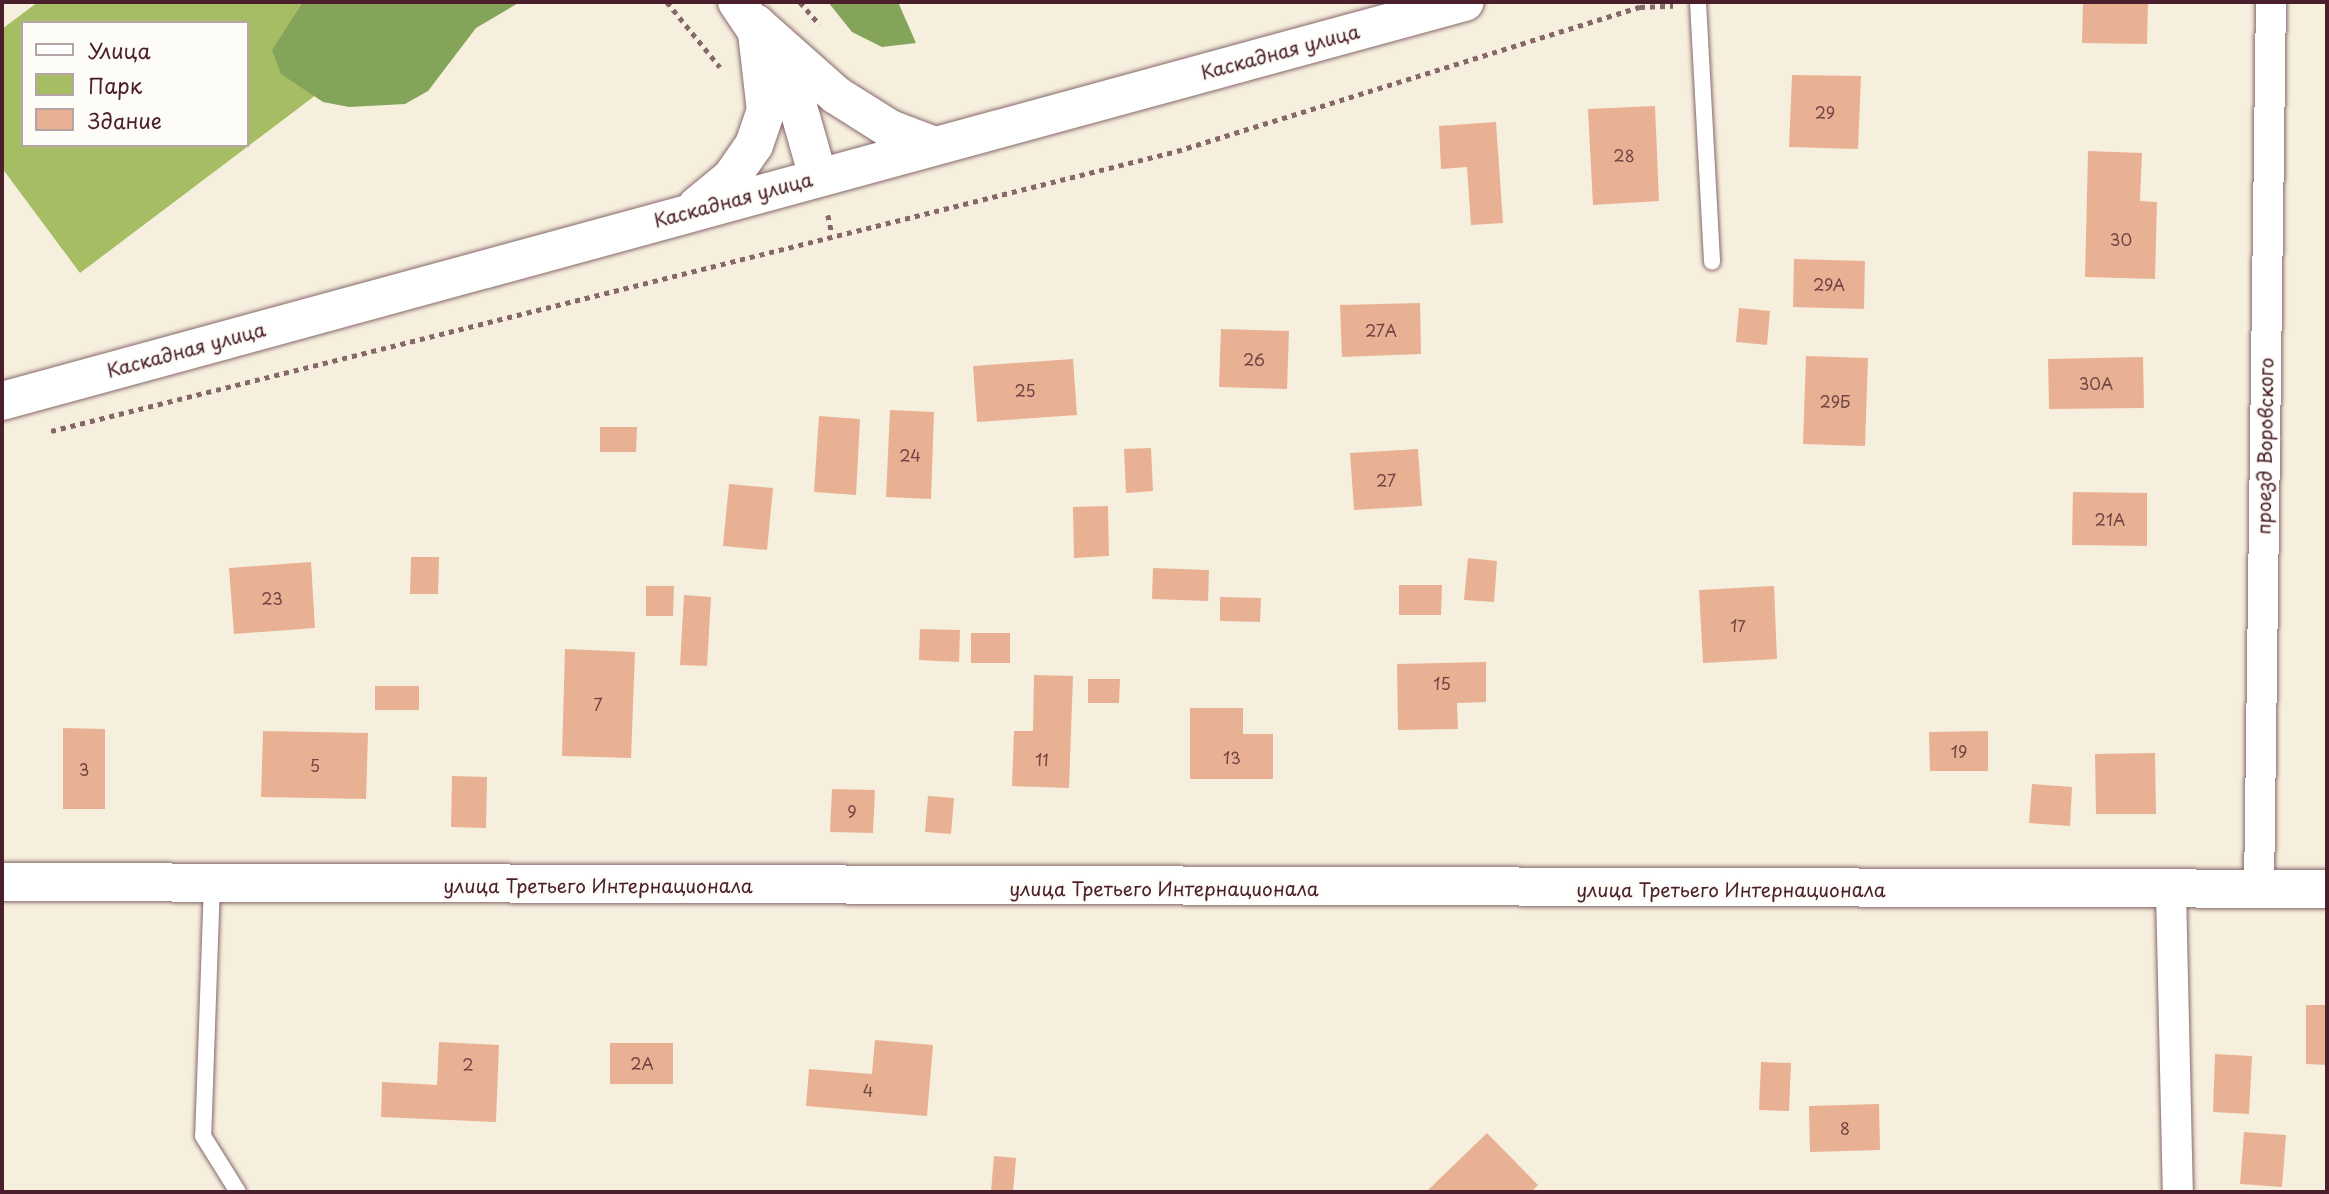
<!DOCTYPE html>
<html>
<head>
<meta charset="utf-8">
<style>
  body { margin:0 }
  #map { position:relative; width:2329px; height:1194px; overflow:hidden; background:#f7efde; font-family:"Playpen Sans",sans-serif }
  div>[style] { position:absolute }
  .green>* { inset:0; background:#a6bd63 }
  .forest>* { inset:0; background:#84a459 }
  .building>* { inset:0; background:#e9b193 }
  .path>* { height:4.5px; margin-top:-2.25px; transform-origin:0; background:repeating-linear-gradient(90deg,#87686a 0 5px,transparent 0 10px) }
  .roads { filter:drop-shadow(0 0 2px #87686a) drop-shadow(0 0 2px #87686a) }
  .lane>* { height:16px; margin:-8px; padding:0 8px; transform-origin:8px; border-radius:8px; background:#fff }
  .street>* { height:30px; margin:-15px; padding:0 15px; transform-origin:15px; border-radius:15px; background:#fff }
  .secondary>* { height:38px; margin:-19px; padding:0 19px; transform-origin:19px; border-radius:19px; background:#fff }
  span { translate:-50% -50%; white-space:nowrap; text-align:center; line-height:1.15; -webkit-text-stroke:5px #fdfcf7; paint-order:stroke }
  .number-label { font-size:16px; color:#724445 }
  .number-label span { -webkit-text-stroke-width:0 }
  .street-label { font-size:19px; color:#4a1f2b }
  .frame { position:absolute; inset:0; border:4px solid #4a1f2b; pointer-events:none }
  .legend { position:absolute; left:21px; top:21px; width:228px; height:126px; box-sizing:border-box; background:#fdfcf7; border:2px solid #b5a4a5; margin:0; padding:9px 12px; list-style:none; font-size:21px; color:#4a1f2b }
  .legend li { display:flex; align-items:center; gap:14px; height:35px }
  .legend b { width:35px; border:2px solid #b5a4a5 }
</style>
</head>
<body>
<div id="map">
  <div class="green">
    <i style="clip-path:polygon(evenodd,38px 2px,380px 2px,402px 30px,80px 273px,2px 168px,2px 29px,38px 2px,23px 23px,247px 23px,247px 145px,23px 145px,23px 23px)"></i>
  </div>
  <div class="forest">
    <i style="clip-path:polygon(303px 2px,520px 2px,476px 28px,428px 91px,405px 104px,349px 107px,323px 102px,281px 74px,272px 50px)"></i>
    <i style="clip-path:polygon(828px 2px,898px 2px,916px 43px,882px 47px,852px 32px)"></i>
  </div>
  <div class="building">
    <i style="clip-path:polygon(2083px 2px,2148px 2px,2147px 44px,2082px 43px)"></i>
    <i style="clip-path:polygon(1792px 75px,1861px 76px,1858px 149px,1789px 147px)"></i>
    <i style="clip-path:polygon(1655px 106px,1659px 201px,1593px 205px,1588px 109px)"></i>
    <i style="clip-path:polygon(1496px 122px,1503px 223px,1471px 225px,1467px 167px,1441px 169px,1439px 126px)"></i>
    <i style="clip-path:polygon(2088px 151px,2142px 153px,2140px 201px,2157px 202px,2155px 279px,2085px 277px)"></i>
    <i style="clip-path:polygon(1794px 259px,1865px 261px,1864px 309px,1793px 307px)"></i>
    <i style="clip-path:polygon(1420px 303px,1421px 354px,1342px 357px,1340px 305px)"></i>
    <i style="clip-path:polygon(1739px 308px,1770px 311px,1767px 345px,1736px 342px)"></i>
    <i style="clip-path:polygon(1221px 329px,1289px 331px,1287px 389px,1219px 387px)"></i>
    <i style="clip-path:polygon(1806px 356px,1868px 358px,1865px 446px,1803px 444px)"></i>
    <i style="clip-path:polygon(2143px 357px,2144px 408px,2049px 409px,2048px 359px)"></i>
    <i style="clip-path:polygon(1073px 359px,1077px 415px,977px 422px,973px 366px)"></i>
    <i style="clip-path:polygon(890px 410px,934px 412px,931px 499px,886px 497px)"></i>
    <i style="clip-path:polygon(819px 416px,860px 419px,856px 495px,814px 492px)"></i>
    <i style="clip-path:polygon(600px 427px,637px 427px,636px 452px,600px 452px)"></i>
    <i style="clip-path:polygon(1151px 448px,1153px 491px,1126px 493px,1124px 449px)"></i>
    <i style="clip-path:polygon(1418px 449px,1422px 506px,1354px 510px,1350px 453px)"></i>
    <i style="clip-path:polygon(729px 484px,773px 488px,767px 550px,723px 546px)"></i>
    <i style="clip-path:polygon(2073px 492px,2147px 493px,2147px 546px,2072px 545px)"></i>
    <i style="clip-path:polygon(1108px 506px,1109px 556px,1074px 558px,1073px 507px)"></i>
    <i style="clip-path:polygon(411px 557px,439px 557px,438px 594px,410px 594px)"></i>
    <i style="clip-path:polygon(1468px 558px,1497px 561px,1494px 602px,1464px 600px)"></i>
    <i style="clip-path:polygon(311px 562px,315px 628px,234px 634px,229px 568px)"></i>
    <i style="clip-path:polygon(1153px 568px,1209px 570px,1208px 601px,1152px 599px)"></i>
    <i style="clip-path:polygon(1399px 585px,1442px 585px,1441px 615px,1399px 615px)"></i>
    <i style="clip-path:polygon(646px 586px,674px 586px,673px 616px,646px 616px)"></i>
    <i style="clip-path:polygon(1774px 586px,1777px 659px,1703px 663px,1699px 590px)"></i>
    <i style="clip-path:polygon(684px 595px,711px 597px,707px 666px,680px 665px)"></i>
    <i style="clip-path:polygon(1220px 597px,1261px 598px,1260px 622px,1220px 621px)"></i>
    <i style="clip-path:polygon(920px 629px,960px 630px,959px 662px,919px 660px)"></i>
    <i style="clip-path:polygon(971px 633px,1010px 633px,1010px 663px,971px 663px)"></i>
    <i style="clip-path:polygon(565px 649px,635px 652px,631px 758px,562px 756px)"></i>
    <i style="clip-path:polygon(1486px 662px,1486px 702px,1457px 703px,1458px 729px,1398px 730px,1397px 664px)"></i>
    <i style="clip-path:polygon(1034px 675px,1073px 676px,1069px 788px,1012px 786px,1014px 731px,1033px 731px)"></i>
    <i style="clip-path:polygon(1088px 679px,1120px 679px,1119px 703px,1088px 703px)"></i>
    <i style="clip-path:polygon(375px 686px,419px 686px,419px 710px,375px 710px)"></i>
    <i style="clip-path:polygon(1190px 708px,1243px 708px,1243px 734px,1273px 734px,1273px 779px,1190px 779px)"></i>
    <i style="clip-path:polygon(63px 728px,105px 729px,105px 809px,63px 809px)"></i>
    <i style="clip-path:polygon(263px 731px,368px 733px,366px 799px,261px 797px)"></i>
    <i style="clip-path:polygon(1988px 731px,1988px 771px,1930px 771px,1929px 732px)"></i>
    <i style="clip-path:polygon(2155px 753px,2156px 814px,2096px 814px,2095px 754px)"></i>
    <i style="clip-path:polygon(452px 776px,487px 777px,486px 828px,451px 827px)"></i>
    <i style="clip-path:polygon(2032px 784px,2072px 787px,2070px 826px,2029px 823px)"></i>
    <i style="clip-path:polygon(832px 789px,875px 790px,873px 833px,830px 832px)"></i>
    <i style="clip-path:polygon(928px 796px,954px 798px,951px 834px,925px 832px)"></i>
    <i style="clip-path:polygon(2306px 1005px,2327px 1005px,2327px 1065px,2306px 1064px)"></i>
    <i style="clip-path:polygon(875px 1040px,933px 1045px,927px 1116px,806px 1106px,809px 1069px,872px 1074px)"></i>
    <i style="clip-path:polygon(439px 1042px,499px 1045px,496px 1122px,381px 1117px,382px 1082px,437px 1085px)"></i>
    <i style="clip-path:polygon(610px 1043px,673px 1043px,673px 1084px,610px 1084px)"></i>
    <i style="clip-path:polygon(2215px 1054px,2252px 1056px,2249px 1114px,2213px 1112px)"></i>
    <i style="clip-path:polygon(1761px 1062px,1791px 1063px,1789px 1111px,1759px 1110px)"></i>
    <i style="clip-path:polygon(1879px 1104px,1880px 1150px,1810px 1152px,1809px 1106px)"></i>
    <i style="clip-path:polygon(2244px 1132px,2286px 1135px,2282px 1187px,2240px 1184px)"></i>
    <i style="clip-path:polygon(1487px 1133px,1538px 1185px,1531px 1192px,1426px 1192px)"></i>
    <i style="clip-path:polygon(994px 1156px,1016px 1158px,1013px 1192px,991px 1192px)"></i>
  </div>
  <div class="path">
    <i style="left:667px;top:2px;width:84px;rotate:50.8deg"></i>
    <i style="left:800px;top:2px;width:30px;rotate:49deg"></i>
    <i style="left:828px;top:215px;width:19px;rotate:78deg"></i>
    <i style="left:51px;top:431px;width:1160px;rotate:-13.96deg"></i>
    <i style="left:1177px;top:151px;width:485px;rotate:-17.3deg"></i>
    <i style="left:1640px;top:7px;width:33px;rotate:-2deg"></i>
  </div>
  <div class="roads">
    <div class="lane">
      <i style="left:1698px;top:2px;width:260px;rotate:86.9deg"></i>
      <i style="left:212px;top:883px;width:253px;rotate:92deg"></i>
      <i style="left:203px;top:1136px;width:66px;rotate:58deg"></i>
    </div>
    <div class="street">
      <i style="left:2259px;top:890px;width:888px;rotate:-89.23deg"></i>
      <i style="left:2171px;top:891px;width:301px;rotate:88.7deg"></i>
    </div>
    <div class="secondary">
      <i style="left:737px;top:2px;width:97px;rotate:56deg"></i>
      <i style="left:791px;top:82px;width:99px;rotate:74.1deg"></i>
      <i style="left:756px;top:24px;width:107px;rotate:41.6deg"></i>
      <i style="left:836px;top:95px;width:64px;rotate:32.2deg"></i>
      <i style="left:890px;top:129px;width:45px;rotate:20.9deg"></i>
      <i style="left:697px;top:206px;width:44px;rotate:-39.5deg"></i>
      <i style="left:731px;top:178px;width:40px;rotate:-55.1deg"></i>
      <i style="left:754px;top:145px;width:36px;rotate:-71deg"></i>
      <i style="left:766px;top:111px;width:88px;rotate:-96.6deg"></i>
      <i style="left:2px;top:401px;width:1516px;rotate:-15.26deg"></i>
      <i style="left:2px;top:882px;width:2325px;rotate:0.17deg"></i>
    </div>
  </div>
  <div class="number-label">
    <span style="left:1825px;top:112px">29</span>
    <span style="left:1624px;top:155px">28</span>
    <span style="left:2121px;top:239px">30</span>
    <span style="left:1829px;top:284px">29А</span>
    <span style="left:1381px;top:330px">27А</span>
    <span style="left:1254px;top:359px">26</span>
    <span style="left:2096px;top:383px">30А</span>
    <span style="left:1025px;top:390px">25</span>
    <span style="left:1835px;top:401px">29Б</span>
    <span style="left:910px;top:455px">24</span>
    <span style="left:1386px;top:480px">27</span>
    <span style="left:2110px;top:519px">21А</span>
    <span style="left:272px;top:598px">23</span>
    <span style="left:1738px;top:625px">17</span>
    <span style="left:1442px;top:683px">15</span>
    <span style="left:598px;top:704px">7</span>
    <span style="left:1959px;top:751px">19</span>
    <span style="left:1232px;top:757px">13</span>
    <span style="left:1042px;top:759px">11</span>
    <span style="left:315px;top:765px">5</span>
    <span style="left:84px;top:769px">3</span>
    <span style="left:852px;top:811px">9</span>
    <span style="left:642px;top:1063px">2А</span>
    <span style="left:468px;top:1064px">2</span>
    <span style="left:868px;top:1090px">4</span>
    <span style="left:1845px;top:1128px">8</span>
  </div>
  <div class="street-label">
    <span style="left:1280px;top:52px;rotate:-15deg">Каскадная улица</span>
    <span style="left:733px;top:200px;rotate:-15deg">Каскадная улица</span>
    <span style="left:186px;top:350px;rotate:-15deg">Каскадная улица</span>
    <span style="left:2265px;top:446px;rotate:-89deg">проезд Воровского</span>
    <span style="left:598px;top:886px">улица Третьего Интернационала</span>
    <span style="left:1164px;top:889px">улица Третьего Интернационала</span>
    <span style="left:1731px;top:890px">улица Третьего Интернационала</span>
  </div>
  <div class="frame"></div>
  <ul class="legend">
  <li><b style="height:9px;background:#fff"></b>Улица</li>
  <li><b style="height:19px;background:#a6bd63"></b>Парк</li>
  <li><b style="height:19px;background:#e9b193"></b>Здание</li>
  </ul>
</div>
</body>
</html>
